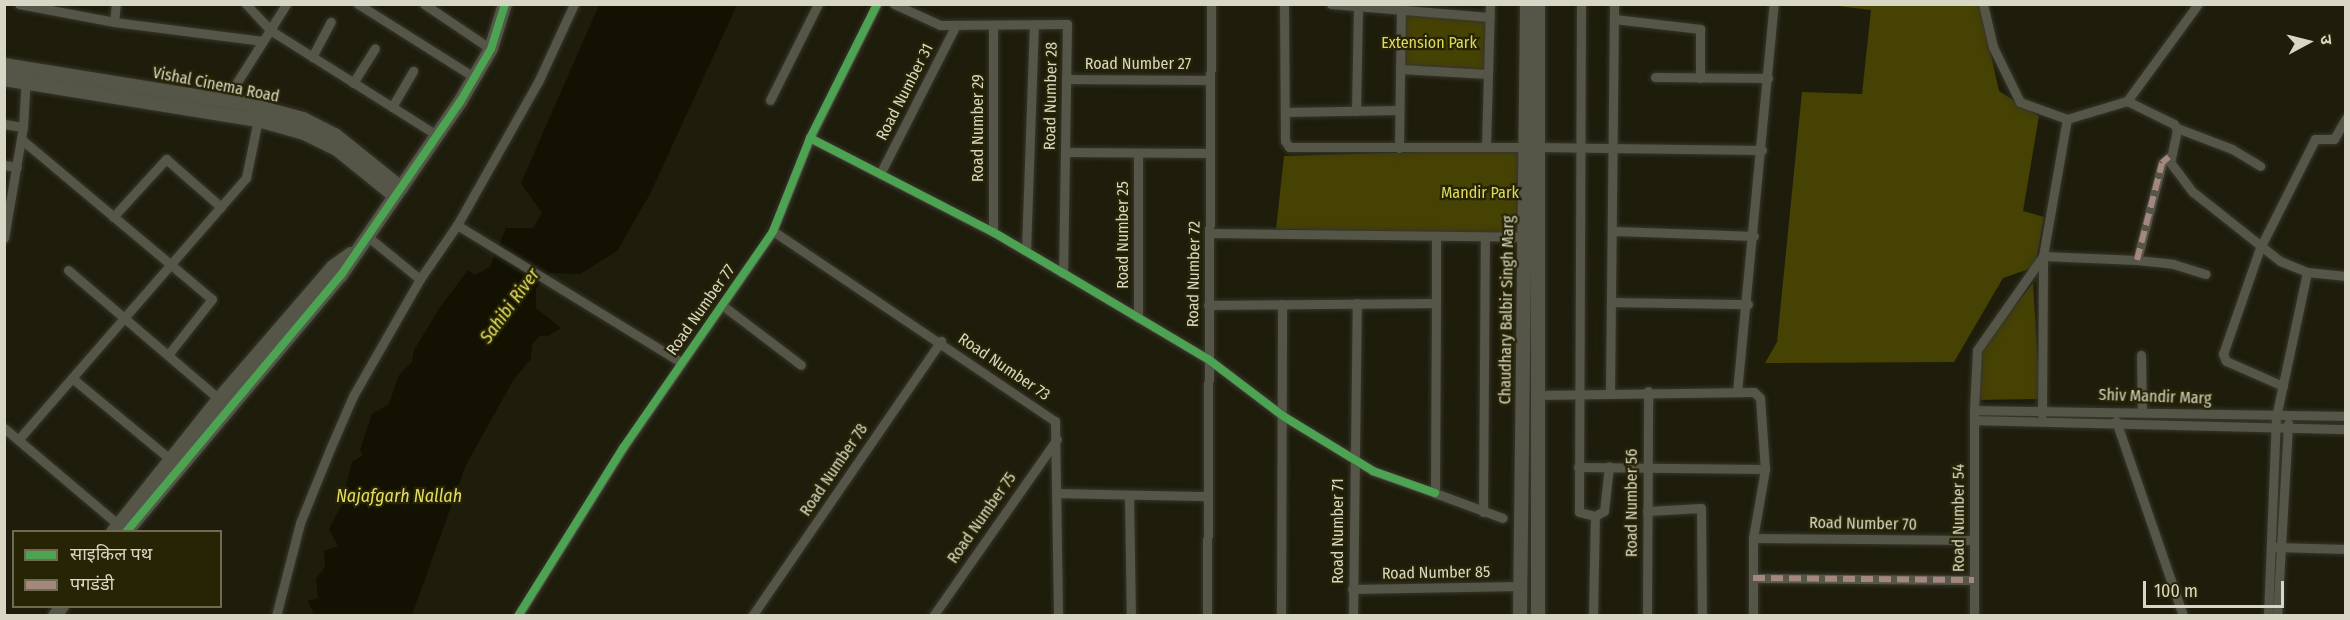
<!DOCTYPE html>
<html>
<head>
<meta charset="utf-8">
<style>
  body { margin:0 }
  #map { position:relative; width:2350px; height:620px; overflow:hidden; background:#1e1d0c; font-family:"Fira Sans Condensed","Noto Sans Devanagari",sans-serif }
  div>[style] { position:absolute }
  .green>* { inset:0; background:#464204 }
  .water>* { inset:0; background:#131101 }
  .roads { filter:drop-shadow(0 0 2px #36352a) drop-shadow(0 0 2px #36352a) }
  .street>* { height:9px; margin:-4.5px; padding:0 4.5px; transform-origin:4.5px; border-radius:4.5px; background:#555548 }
  .secondary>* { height:14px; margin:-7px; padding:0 7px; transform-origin:7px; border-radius:7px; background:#555548 }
  .quiet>* { height:6px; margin-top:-3px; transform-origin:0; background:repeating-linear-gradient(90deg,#a5887d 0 12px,transparent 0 18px) }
  .cycleway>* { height:8px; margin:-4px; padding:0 4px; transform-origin:4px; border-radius:4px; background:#4ca352 }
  span { translate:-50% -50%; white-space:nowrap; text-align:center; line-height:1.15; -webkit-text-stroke:4.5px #262404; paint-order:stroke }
  .park-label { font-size:16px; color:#e0da5e }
  .street-label { font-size:16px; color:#d8d7c5 }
  .water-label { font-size:18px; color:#e4de62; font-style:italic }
  .frame { position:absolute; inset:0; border:6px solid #d8d7c5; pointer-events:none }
  .legend { position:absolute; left:12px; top:530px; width:210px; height:78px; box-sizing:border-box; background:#262404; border:2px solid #6d6c51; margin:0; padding:8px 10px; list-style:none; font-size:18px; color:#d8d7c5 }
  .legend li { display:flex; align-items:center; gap:12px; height:30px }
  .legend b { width:30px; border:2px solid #6d6c51 }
  .north { position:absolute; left:2278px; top:12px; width:60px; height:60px; -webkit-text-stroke:4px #262404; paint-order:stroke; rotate:83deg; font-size:16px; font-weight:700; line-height:24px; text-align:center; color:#d8d7c5 }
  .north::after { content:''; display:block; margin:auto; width:21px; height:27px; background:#d8d7c5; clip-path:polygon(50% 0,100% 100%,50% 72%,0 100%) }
  .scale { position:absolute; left:2143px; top:581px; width:141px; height:27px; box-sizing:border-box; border:3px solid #d8d7c5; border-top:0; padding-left:8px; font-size:18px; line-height:21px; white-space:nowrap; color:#d8d7c5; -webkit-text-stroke:4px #262404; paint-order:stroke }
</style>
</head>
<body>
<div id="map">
  <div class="green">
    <i style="clip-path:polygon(1830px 5px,1980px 5px,1999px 91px,2039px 116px,2023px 211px,2044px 217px,2035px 267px,2003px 278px,1954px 362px,1765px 363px,1777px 342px,1802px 92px,1862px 94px,1871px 10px)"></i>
    <i style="clip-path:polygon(1404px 14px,1485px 20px,1488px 74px,1400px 69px)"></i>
    <i style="clip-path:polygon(1523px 149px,1521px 234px,1276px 229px,1284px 156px)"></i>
    <i style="clip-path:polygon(2033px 283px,2040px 399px,1978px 400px,1981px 349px)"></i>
  </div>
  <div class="water">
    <i style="clip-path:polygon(599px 5px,737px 5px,650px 194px,617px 251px,580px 274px,551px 273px,536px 288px,536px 308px,561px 328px,548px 336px,539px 336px,532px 345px,531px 359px,514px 379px,466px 465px,412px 615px,314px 615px,308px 601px,318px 598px,316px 579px,325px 567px,324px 551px,338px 546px,329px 529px,342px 504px,352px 462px,363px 455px,360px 450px,372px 414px,389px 404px,399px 375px,412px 362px,414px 350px,439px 309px,468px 270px,475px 275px,490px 267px,506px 228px,533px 228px,542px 213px,521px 183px)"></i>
  </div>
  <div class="roads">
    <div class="street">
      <i style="left:19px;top:4px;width:97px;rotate:10.7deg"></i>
      <i style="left:114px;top:22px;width:150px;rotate:7.3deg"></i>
      <i style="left:246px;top:4px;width:35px;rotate:47deg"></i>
      <i style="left:270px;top:30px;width:31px;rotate:-58deg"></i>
      <i style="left:358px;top:4px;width:137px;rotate:32.2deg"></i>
      <i style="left:424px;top:4px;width:81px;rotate:33.9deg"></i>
      <i style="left:894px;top:4px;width:51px;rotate:24.5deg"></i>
      <i style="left:940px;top:25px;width:127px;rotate:-0.5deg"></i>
      <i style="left:1067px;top:24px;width:249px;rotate:90.9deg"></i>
      <i style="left:1284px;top:4px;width:137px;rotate:89.6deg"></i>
      <i style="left:1285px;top:141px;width:7px;rotate:56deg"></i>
      <i style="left:1289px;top:147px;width:237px"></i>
      <i style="left:1331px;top:4px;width:159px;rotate:4.7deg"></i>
      <i style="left:1581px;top:4px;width:508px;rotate:90.23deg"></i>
      <i style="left:1579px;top:512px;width:16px;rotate:14deg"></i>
      <i style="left:1595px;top:516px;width:10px;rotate:-29deg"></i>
      <i style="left:1604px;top:511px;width:45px;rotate:-83.7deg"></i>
      <i style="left:1983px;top:4px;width:44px;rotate:76.9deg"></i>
      <i style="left:1993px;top:47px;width:61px;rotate:63.9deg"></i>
      <i style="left:2020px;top:102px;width:50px;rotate:19.9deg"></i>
      <i style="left:2067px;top:119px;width:63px;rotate:-16.7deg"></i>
      <i style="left:2127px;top:101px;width:52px;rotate:26.1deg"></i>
      <i style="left:2174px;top:124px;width:7px;rotate:63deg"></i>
      <i style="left:2177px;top:130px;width:33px;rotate:102deg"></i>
      <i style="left:2170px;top:162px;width:38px;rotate:53deg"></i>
      <i style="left:2193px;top:192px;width:111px;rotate:38.4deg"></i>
      <i style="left:2280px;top:261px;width:29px;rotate:22deg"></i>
      <i style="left:2307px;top:272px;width:39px;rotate:6deg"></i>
      <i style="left:1614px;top:19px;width:87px;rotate:6.6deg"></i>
      <i style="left:1700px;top:29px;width:49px;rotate:90deg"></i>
      <i style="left:114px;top:22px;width:18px;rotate:-84deg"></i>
      <i style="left:993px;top:25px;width:207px;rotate:90deg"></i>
      <i style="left:312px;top:57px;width:40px;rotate:-62deg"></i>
      <i style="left:1400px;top:69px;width:88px;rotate:3.3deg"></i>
      <i style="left:1655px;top:77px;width:113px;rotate:0.5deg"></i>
      <i style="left:1066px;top:79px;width:144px;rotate:0.4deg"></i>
      <i style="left:353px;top:83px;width:41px;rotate:-57.8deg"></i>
      <i style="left:770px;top:100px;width:107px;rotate:-63.4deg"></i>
      <i style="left:225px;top:101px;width:84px;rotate:-57.6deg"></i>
      <i style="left:270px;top:30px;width:197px;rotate:32.2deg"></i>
      <i style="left:2127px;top:101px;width:120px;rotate:-53.8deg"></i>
      <i style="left:392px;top:107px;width:42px;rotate:-59.7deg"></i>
      <i style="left:1356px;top:111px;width:104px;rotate:-88.9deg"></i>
      <i style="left:1285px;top:112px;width:114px;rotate:-1deg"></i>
      <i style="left:4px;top:124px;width:19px;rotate:9deg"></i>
      <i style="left:2177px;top:128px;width:59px;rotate:20.9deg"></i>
      <i style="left:2232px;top:149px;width:33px;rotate:31deg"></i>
      <i style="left:810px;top:138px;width:206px;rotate:27.2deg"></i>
      <i style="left:993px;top:232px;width:81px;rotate:30.4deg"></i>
      <i style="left:1063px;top:273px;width:169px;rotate:30.7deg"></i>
      <i style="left:1208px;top:359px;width:94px;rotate:37.2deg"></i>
      <i style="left:1283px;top:416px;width:105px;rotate:31.4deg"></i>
      <i style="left:1373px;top:471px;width:66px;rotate:19.5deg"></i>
      <i style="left:21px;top:139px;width:249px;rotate:40deg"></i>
      <i style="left:212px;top:299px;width:71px;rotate:128.2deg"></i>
      <i style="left:1486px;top:147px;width:143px;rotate:-88.4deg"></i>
      <i style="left:1539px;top:147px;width:223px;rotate:0.8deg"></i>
      <i style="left:1399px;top:148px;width:138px;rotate:-89.2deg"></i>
      <i style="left:1065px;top:152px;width:145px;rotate:0.4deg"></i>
      <i style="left:1138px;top:153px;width:165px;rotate:90deg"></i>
      <i style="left:4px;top:165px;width:13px;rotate:9deg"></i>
      <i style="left:881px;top:172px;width:165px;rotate:-63deg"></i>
      <i style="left:113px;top:217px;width:79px;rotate:-47.6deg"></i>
      <i style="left:166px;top:159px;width:73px;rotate:41.1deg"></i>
      <i style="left:457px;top:225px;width:263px;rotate:31.5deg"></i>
      <i style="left:773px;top:231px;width:340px;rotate:34deg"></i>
      <i style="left:1055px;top:421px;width:195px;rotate:89.1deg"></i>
      <i style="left:1614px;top:231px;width:140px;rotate:2deg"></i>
      <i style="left:1209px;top:233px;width:315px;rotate:0.7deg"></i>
      <i style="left:367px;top:236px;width:68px;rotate:39.1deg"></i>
      <i style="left:420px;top:279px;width:65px;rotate:-55.6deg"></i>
      <i style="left:457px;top:225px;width:164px;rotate:-60.5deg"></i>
      <i style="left:538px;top:82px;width:86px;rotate:-65.2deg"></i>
      <i style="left:4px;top:238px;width:113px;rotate:-80.3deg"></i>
      <i style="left:23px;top:127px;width:50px;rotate:-86.6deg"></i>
      <i style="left:1026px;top:251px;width:226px;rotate:-88deg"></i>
      <i style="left:2137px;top:260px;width:100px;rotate:-75.5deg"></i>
      <i style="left:2162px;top:163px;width:9px;rotate:-41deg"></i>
      <i style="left:68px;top:270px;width:199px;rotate:40.5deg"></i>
      <i style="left:1614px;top:302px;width:134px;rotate:0.9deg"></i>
      <i style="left:1436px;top:303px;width:67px;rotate:-90deg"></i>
      <i style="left:722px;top:305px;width:99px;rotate:37.2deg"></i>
      <i style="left:1208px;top:305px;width:228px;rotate:-0.5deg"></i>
      <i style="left:1436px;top:303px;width:190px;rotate:90.3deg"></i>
      <i style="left:1435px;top:493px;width:72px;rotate:20.2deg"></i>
      <i style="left:2141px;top:355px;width:55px;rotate:89deg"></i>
      <i style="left:72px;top:378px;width:129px;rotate:39.6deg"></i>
      <i style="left:2283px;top:386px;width:62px;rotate:-156.3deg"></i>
      <i style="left:2226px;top:361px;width:8px;rotate:-113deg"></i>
      <i style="left:2223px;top:354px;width:112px;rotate:-70.8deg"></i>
      <i style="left:2260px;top:248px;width:122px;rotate:-63.2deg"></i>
      <i style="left:2315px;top:139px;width:19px"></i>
      <i style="left:2334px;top:139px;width:24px;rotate:-60deg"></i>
      <i style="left:1610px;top:392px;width:388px;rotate:-89.4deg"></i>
      <i style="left:1737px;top:392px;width:390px;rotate:-84.6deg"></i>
      <i style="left:1537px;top:395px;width:217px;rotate:-0.8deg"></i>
      <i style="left:1754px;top:392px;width:8px;rotate:45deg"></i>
      <i style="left:1760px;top:398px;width:71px;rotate:86deg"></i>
      <i style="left:1765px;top:469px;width:187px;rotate:-179.4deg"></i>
      <i style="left:1974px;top:410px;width:60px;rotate:-87.1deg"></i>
      <i style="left:1977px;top:350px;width:115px;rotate:-54.9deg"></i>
      <i style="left:2043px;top:256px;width:94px;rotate:2.4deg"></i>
      <i style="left:2137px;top:260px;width:36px;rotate:6deg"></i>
      <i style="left:2173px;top:264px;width:34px;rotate:17deg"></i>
      <i style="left:2042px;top:414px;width:158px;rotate:-89.6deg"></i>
      <i style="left:2043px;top:256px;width:139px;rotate:-80.1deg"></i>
      <i style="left:1974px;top:420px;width:372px;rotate:1.4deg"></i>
      <i style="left:2116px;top:421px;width:206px;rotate:71deg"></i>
      <i style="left:4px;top:428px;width:153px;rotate:40.2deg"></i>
      <i style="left:18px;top:440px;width:347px;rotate:-49deg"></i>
      <i style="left:246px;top:178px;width:65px;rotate:-78.5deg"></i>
      <i style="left:1058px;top:493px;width:149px;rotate:1.2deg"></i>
      <i style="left:1129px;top:495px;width:121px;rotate:89.1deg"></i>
      <i style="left:1647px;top:511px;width:54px;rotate:-3.2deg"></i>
      <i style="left:1701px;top:508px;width:108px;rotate:89.5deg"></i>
      <i style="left:1483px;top:512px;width:275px;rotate:-89.6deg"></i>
      <i style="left:1753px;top:538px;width:221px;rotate:0.5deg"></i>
      <i style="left:2276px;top:547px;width:70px;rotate:1.6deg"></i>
      <i style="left:1753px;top:578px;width:221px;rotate:0.5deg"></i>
      <i style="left:1352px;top:589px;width:168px;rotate:-1deg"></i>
      <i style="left:276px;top:616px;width:96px;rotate:-75.5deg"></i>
      <i style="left:300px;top:523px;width:80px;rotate:-67.9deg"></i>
      <i style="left:330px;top:449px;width:58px;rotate:-66.5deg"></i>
      <i style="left:353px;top:396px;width:135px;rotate:-60.2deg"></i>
      <i style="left:518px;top:616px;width:198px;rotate:-58deg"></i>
      <i style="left:623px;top:448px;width:264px;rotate:-55.3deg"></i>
      <i style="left:773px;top:231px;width:100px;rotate:-68.3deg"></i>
      <i style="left:810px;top:138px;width:150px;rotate:-63.4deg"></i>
      <i style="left:752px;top:616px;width:334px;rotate:-55.5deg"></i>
      <i style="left:933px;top:616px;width:216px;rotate:-55deg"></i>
      <i style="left:1207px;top:616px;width:612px;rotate:-89.63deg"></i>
      <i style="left:1281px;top:616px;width:312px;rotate:-89.8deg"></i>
      <i style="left:1353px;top:616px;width:313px;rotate:-89.3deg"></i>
      <i style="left:1593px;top:616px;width:100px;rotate:-88.9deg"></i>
      <i style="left:1647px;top:616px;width:225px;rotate:-89.7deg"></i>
      <i style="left:1753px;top:616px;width:78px;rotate:-90deg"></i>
      <i style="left:1753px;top:538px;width:70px;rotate:-80.1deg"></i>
      <i style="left:1974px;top:616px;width:206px;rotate:-90deg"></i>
      <i style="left:1974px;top:410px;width:372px;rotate:0.9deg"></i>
      <i style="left:2268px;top:616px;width:199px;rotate:-87.7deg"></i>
      <i style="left:2276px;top:417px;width:148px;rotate:-77.9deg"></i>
      <i style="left:2277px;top:616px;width:193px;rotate:-86.7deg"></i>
    </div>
    <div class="secondary">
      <i style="left:4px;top:65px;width:250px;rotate:9.2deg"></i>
      <i style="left:251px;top:105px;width:54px;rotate:15.1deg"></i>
      <i style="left:303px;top:119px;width:36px;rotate:27deg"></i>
      <i style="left:335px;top:135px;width:85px;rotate:38.8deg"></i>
      <i style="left:4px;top:79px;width:257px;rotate:9.2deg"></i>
      <i style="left:258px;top:120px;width:48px;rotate:15.8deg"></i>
      <i style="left:304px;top:133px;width:37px;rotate:26deg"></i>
      <i style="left:337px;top:149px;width:75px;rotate:39deg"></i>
      <i style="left:113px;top:532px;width:170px;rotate:-51.4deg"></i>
      <i style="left:219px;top:399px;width:174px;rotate:-49.2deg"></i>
      <i style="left:333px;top:267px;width:22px;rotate:-36deg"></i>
      <i style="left:126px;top:532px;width:335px;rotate:-50.1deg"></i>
      <i style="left:341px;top:275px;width:210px;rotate:-55.5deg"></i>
      <i style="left:460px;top:102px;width:61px;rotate:-59.7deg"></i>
      <i style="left:491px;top:49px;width:47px;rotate:-72.7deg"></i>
      <i style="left:55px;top:616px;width:12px;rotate:-55deg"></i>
      <i style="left:1520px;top:616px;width:612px;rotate:-89.34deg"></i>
      <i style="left:1538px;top:616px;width:612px;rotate:-90deg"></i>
    </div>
  </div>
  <div class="quiet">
    <i style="left:2137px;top:260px;width:100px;rotate:-75.5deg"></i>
    <i style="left:2162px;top:163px;width:9px;rotate:-41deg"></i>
    <i style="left:1753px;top:578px;width:221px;rotate:0.5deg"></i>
  </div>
  <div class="cycleway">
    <i style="left:810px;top:138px;width:206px;rotate:27.2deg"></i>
    <i style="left:993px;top:232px;width:81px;rotate:30.4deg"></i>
    <i style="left:1063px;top:273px;width:169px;rotate:30.7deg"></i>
    <i style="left:1208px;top:359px;width:94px;rotate:37.2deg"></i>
    <i style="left:1283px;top:416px;width:105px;rotate:31.4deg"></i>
    <i style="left:1373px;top:471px;width:66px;rotate:19.5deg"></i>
    <i style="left:126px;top:532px;width:335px;rotate:-50.1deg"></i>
    <i style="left:341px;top:275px;width:210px;rotate:-55.5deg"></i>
    <i style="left:460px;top:102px;width:61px;rotate:-59.7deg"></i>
    <i style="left:491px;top:49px;width:47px;rotate:-72.7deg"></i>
    <i style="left:518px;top:616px;width:198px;rotate:-58deg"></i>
    <i style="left:623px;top:448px;width:264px;rotate:-55.3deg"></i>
    <i style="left:773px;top:231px;width:100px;rotate:-68.3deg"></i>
    <i style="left:810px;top:138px;width:150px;rotate:-63.4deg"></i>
  </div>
  <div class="park-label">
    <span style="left:1429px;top:43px">Extension Park</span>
    <span style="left:1480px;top:193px">Mandir Park</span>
  </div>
  <div class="street-label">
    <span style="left:1138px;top:64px">Road Number 27</span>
    <span style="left:216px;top:85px;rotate:11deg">Vishal Cinema Road</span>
    <span style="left:905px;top:92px;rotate:-63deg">Road Number 31</span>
    <span style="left:1051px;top:96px;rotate:-89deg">Road Number 28</span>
    <span style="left:978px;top:128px;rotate:-90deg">Road Number 29</span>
    <span style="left:1123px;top:235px;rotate:-90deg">Road Number 25</span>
    <span style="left:1194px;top:274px;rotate:-89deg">Road Number 72</span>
    <span style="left:701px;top:310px;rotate:-55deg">Road Number 77</span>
    <span style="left:1507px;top:310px;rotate:-89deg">Chaudhary Balbir Singh Marg</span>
    <span style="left:1004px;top:367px;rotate:34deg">Road Number 73</span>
    <span style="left:2155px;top:397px;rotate:2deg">Shiv Mandir Marg</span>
    <span style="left:834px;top:470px;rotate:-56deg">Road Number 78</span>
    <span style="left:1632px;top:503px;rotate:-90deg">Road Number 56</span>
    <span style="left:982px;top:518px;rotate:-55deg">Road Number 75</span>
    <span style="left:1959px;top:518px;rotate:-90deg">Road Number 54</span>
    <span style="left:1863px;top:524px;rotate:1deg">Road Number 70</span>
    <span style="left:1338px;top:531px;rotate:-90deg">Road Number 71</span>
    <span style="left:1436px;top:573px;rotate:-1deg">Road Number 85</span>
  </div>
  <div class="water-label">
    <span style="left:510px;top:306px;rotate:-54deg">Sahibi River</span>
    <span style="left:399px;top:496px">Najafgarh Nallah</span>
  </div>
  <div class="frame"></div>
  <ul class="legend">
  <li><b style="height:8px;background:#4ca352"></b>साइकिल पथ</li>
  <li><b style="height:8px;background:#a5887d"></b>पगडंडी</li>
  </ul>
  <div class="north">उ</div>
  <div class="scale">100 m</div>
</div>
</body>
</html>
